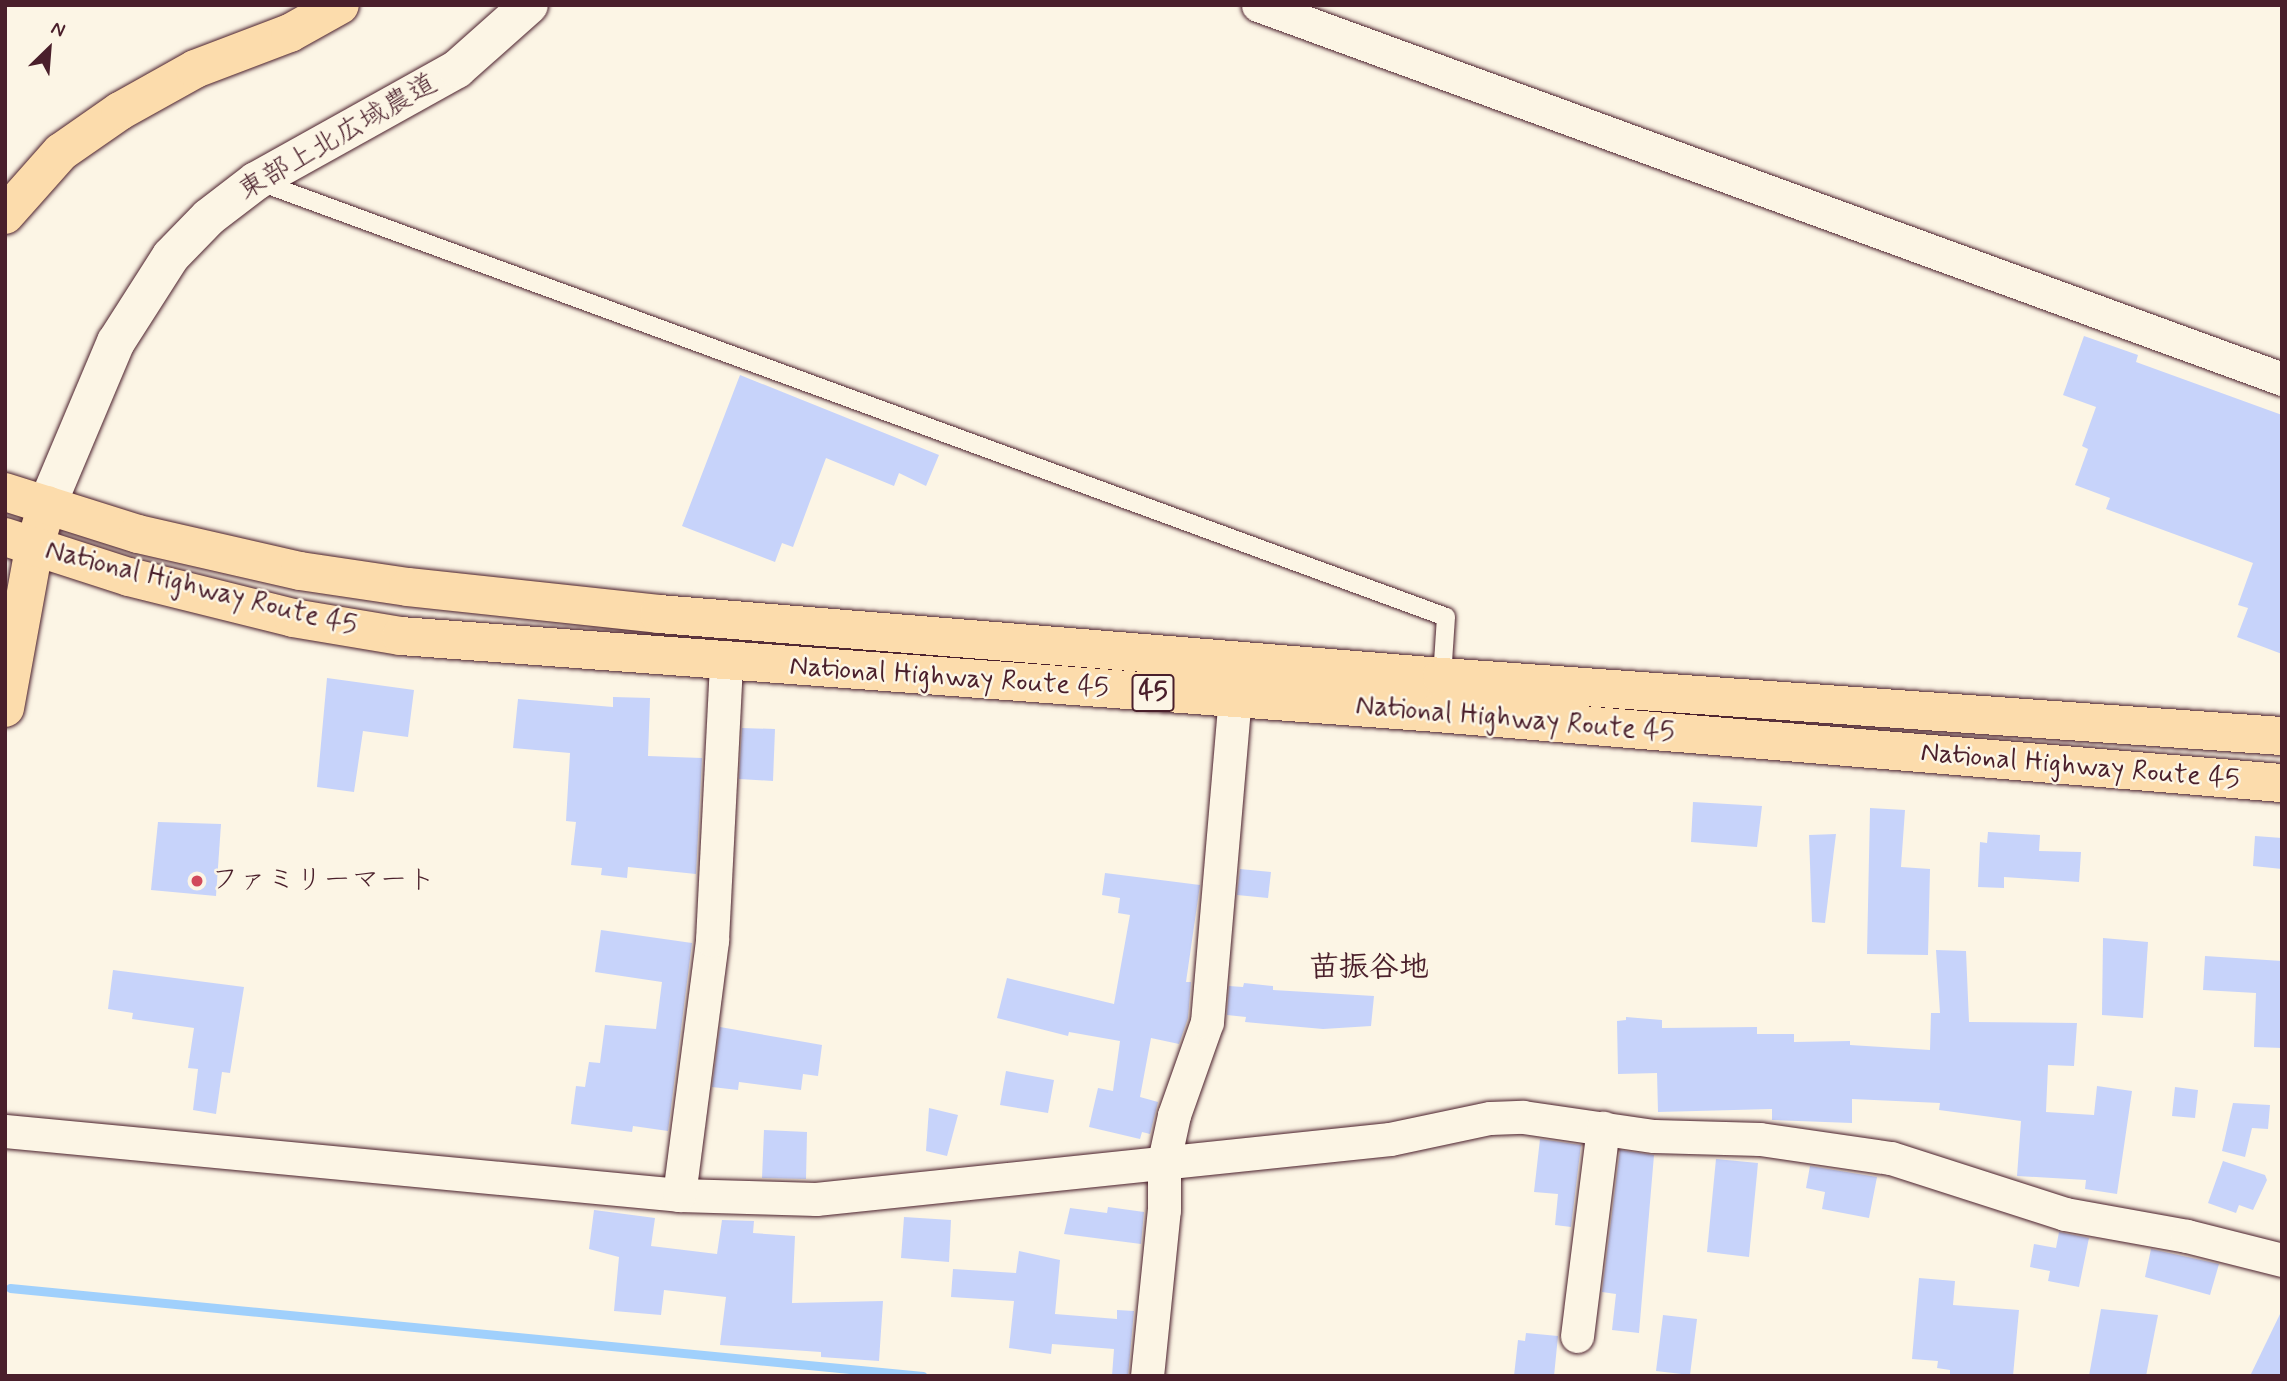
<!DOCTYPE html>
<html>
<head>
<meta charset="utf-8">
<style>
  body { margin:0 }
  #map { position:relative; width:2287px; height:1381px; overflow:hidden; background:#fcf5e5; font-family:Mynerve,"Klee One",sans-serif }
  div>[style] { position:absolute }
  .stream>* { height:9px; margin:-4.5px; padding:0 4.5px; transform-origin:4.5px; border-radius:4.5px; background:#a0d0fc }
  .building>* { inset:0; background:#c7d3fa }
  .roads { filter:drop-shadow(0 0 2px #4a1f2b) drop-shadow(0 0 2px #4a1f2b) }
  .service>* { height:18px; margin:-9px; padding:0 9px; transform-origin:9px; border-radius:9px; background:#fcf5e5 }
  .minor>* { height:33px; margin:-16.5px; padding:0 16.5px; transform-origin:16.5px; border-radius:16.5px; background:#fcf5e5 }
  .tertiary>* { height:38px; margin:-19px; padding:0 19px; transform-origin:19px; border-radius:19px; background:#fcf5e5 }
  .primary>* { height:38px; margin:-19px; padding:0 19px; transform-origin:19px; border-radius:19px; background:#fcdcac }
  .trunk>* { height:38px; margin:-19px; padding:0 19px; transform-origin:19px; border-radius:19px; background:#fcdcac }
  .motorway>* { height:38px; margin:-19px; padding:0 19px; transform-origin:19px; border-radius:19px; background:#fcdcac }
  .dots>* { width:19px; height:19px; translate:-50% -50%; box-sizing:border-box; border:4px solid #fcf5e5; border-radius:50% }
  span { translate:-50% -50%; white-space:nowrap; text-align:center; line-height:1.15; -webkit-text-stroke:5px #fcf5e5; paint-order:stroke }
  .shield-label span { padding:2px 5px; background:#fcf5e5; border:2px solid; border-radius:5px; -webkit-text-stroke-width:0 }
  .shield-label { font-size:26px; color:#4a1f2b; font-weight:700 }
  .street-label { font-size:28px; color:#4a1f2b }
  .poi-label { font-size:28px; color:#4a1f2b }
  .left { translate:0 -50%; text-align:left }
  .neighbourhood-label { font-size:30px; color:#4a1f2b; font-weight:700 }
  .frame { position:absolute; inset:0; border:7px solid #4a1f2b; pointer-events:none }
  .north { position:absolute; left:14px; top:14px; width:70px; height:70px; -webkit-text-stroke:5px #fcf5e5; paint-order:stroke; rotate:25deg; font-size:19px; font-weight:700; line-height:28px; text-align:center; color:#4a1f2b }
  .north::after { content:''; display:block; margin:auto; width:24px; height:32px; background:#4a1f2b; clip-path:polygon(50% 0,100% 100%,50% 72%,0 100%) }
</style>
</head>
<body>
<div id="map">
  <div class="stream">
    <i style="left:10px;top:1288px;width:917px;rotate:5.51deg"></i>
  </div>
  <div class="building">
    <i style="clip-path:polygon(2084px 336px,2138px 355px,2136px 362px,2282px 415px,2282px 654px,2237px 637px,2248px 608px,2238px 605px,2253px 563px,2106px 509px,2110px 498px,2075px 485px,2088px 449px,2082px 446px,2096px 407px,2063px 395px)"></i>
    <i style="clip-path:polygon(740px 375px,939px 455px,926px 486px,899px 473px,894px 486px,826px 458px,793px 547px,782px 543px,775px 562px,682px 526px)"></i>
    <i style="clip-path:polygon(327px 678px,414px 690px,408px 737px,363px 731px,354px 792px,317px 787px)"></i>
    <i style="clip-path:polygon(613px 697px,650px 698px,648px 756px,702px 758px,696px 874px,628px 867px,627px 878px,601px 875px,602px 868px,571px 865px,576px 822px,566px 821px,570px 753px,513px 748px,518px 699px,613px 707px)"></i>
    <i style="clip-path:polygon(742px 728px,775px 729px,773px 781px,739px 779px)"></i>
    <i style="clip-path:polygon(1693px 802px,1762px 806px,1757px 847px,1691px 842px)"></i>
    <i style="clip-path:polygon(1870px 808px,1905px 810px,1901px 867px,1930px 869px,1928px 955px,1867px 954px)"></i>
    <i style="clip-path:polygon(158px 822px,221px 824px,216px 896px,151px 890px)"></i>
    <i style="clip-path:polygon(1988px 832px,2040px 835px,2039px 851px,2081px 852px,2079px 882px,2004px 877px,2004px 888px,1978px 887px,1980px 842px,1987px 843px)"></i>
    <i style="clip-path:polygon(1836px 834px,1825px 923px,1812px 922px,1809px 835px)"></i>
    <i style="clip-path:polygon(2255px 836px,2282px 838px,2282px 869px,2253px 866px)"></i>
    <i style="clip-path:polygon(1240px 869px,1271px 872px,1268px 898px,1237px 895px)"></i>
    <i style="clip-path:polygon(1105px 873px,1200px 885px,1186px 982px,1191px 982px,1188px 1018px,1179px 1044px,1151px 1038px,1140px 1097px,1158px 1102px,1150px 1134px,1142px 1132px,1140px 1139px,1089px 1127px,1098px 1088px,1113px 1091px,1120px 1041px,1069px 1032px,1068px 1036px,997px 1018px,1007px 978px,1114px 1004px,1130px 915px,1118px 913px,1120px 898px,1102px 895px)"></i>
    <i style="clip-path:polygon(601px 930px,692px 943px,668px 1131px,633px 1126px,632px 1132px,571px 1124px,576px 1086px,585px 1087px,589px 1062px,600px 1063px,605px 1025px,656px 1029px,662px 982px,595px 972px)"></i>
    <i style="clip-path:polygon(2103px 938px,2148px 942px,2143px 1018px,2102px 1015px)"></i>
    <i style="clip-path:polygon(1936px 950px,1966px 951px,1969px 1022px,2077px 1023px,2074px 1066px,2048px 1065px,2046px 1112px,2094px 1115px,2097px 1086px,2132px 1091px,2117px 1194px,2085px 1189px,2086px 1180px,2017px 1176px,2021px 1121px,1939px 1110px,1940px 1103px,1852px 1099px,1852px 1123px,1772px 1120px,1772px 1109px,1658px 1112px,1657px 1073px,1618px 1074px,1617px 1021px,1626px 1020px,1626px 1017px,1662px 1020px,1662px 1028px,1757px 1027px,1757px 1034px,1794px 1034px,1794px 1042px,1850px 1041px,1850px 1045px,1930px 1050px,1931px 1013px,1940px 1013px)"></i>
    <i style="clip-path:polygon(2205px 956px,2282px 961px,2282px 1048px,2254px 1047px,2256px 993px,2203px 990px)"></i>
    <i style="clip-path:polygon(113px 970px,244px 987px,230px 1073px,222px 1072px,216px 1114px,193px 1110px,198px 1069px,188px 1068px,194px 1028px,132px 1019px,133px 1013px,108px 1009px)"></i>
    <i style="clip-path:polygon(1244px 983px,1273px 986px,1273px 990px,1374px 996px,1371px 1026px,1323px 1029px,1245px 1022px,1246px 1017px,1227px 1015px,1229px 986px,1243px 987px)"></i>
    <i style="clip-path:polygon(720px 1027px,822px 1045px,818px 1076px,803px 1074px,801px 1090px,739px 1082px,738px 1090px,712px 1087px)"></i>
    <i style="clip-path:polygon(1006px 1071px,1054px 1080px,1048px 1113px,1000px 1105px)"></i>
    <i style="clip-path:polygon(2175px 1087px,2198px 1090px,2195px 1118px,2172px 1116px)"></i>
    <i style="clip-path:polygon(2233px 1103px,2270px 1105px,2268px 1129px,2252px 1128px,2245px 1157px,2222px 1151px)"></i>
    <i style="clip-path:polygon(929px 1108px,958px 1115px,947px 1156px,926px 1151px)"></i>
    <i style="clip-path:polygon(764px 1130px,807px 1132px,806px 1179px,762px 1178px)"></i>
    <i style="clip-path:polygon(1540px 1139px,1581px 1145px,1571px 1227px,1555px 1225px,1558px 1194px,1534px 1192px)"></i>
    <i style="clip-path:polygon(1620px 1150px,1654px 1155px,1639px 1333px,1612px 1330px,1616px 1294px,1602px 1292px)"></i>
    <i style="clip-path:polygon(1716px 1159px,1758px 1163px,1749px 1257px,1707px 1252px)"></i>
    <i style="clip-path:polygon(2223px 1161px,2265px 1175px,2267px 1180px,2253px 1210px,2239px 1205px,2236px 1213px,2208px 1203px)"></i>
    <i style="clip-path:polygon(1810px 1166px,1877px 1177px,1869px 1218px,1822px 1209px,1825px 1192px,1806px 1188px)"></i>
    <i style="clip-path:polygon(1108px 1207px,1144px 1212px,1141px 1244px,1064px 1234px,1070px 1208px,1107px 1213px)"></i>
    <i style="clip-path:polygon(594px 1210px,655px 1218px,651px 1246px,717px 1254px,722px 1220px,754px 1221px,753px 1233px,795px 1236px,792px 1303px,883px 1301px,879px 1361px,821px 1357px,821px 1352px,720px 1345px,726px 1297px,664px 1290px,661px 1315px,614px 1311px,619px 1257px,589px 1249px)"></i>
    <i style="clip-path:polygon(904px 1217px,951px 1220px,949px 1262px,901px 1258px)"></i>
    <i style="clip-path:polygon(2059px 1232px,2089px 1238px,2079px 1287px,2048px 1281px,2050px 1271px,2030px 1267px,2034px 1244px,2056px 1248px)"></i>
    <i style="clip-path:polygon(2151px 1249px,2219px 1264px,2210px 1295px,2145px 1277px)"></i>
    <i style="clip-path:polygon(1019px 1251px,1060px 1260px,1055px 1314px,1117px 1319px,1117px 1310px,1134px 1311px,1128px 1376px,1112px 1376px,1114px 1349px,1052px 1344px,1051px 1354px,1009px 1348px,1014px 1301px,951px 1297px,953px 1269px,1016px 1273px)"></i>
    <i style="clip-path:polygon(1919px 1278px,1955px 1281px,1953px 1305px,2019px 1310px,2013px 1376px,1950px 1376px,1950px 1370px,1937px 1368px,1938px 1361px,1912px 1359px)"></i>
    <i style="clip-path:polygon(2101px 1309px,2158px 1315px,2146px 1376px,2089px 1376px)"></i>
    <i style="clip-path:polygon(2282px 1310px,2282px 1376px,2250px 1376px)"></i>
    <i style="clip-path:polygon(1663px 1315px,1697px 1319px,1690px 1375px,1656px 1371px)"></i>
    <i style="clip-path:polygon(1526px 1333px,1558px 1336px,1554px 1376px,1514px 1376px,1518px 1340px,1525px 1341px)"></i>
  </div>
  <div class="roads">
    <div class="service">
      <i style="left:260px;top:182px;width:1263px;rotate:20.14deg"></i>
      <i style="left:1446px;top:617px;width:60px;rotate:93.8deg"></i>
    </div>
    <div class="minor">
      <i style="left:1258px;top:5px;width:1090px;rotate:20.06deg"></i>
      <i style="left:5px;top:1131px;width:677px;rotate:5.42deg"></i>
      <i style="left:679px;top:1195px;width:137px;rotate:1.7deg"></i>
      <i style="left:816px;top:1199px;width:577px;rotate:-5.97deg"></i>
      <i style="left:1390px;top:1139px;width:102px;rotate:-11.9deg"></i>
      <i style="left:1490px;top:1118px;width:33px;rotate:-2deg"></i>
      <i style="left:1523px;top:1117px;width:132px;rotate:8.3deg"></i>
      <i style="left:1654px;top:1136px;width:106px;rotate:1.6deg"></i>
      <i style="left:1760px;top:1139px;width:132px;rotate:8.3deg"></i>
      <i style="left:1891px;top:1158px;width:183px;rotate:17.8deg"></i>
      <i style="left:2065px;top:1214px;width:124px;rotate:10.2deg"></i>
      <i style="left:2187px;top:1236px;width:98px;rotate:14.2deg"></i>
      <i style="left:679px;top:1195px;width:257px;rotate:-82.6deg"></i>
      <i style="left:712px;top:940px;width:278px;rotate:-87.1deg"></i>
      <i style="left:1577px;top:1336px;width:210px;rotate:-82.9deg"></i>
      <i style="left:1147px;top:1376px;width:167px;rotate:-84.2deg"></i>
      <i style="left:1164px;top:1210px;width:49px;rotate:-90deg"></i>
      <i style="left:1164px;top:1161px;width:47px;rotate:-77.7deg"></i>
      <i style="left:1174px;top:1115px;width:99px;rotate:-70.5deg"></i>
      <i style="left:1207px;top:1022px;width:325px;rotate:-85.1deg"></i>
    </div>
    <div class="tertiary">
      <i style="left:47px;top:505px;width:177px;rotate:-67.1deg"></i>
      <i style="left:116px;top:342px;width:102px;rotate:-57.4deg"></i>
      <i style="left:171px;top:256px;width:54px;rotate:-45.7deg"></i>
      <i style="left:209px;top:217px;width:59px;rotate:-37.5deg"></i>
      <i style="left:256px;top:181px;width:230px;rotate:-29.1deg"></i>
      <i style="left:457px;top:69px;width:96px;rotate:-41.6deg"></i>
    </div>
    <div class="primary">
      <i style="left:5px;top:708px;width:163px;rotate:-79.7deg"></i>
      <i style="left:34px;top:548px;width:45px;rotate:-73.2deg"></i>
    </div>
    <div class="trunk">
      <i style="left:5px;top:492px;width:139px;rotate:17.5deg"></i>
      <i style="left:138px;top:534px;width:166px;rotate:12.9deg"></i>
      <i style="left:300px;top:571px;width:109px;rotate:8.4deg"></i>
      <i style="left:408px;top:587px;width:252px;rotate:6.1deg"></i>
      <i style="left:659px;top:614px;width:786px;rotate:4.6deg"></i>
      <i style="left:1442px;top:677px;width:842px;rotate:4.02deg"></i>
      <i style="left:5px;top:537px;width:130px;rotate:17.9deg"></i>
      <i style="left:129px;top:577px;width:169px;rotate:14deg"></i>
      <i style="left:293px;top:618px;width:109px;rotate:9.5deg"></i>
      <i style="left:401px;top:636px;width:1039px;rotate:4.25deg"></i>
      <i style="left:1437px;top:713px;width:848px;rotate:4.74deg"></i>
    </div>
    <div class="motorway">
      <i style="left:5px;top:215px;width:84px;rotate:-48.4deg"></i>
      <i style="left:61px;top:152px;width:72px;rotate:-34.8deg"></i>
      <i style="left:120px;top:111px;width:86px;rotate:-29.2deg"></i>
      <i style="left:195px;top:69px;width:102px;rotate:-20.8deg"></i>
      <i style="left:290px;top:33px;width:57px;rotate:-29.2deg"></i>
    </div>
  </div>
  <div class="dots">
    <i style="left:197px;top:881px;background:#d1495b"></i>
  </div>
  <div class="shield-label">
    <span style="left:1153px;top:693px">45</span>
  </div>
  <div class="street-label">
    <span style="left:338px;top:138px;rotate:-30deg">東部上北広域農道</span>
    <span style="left:201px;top:589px;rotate:14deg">National Highway Route 45</span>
    <span style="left:949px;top:678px;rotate:4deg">National Highway Route 45</span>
    <span style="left:1515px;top:720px;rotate:5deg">National Highway Route 45</span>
    <span style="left:2080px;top:767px;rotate:5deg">National Highway Route 45</span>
  </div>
  <div class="poi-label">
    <span class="left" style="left:211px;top:881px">ファミリーマート</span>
  </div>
  <div class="neighbourhood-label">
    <span style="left:1369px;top:968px">苗振谷地</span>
  </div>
  <div class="frame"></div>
  <div class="north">N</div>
</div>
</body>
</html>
